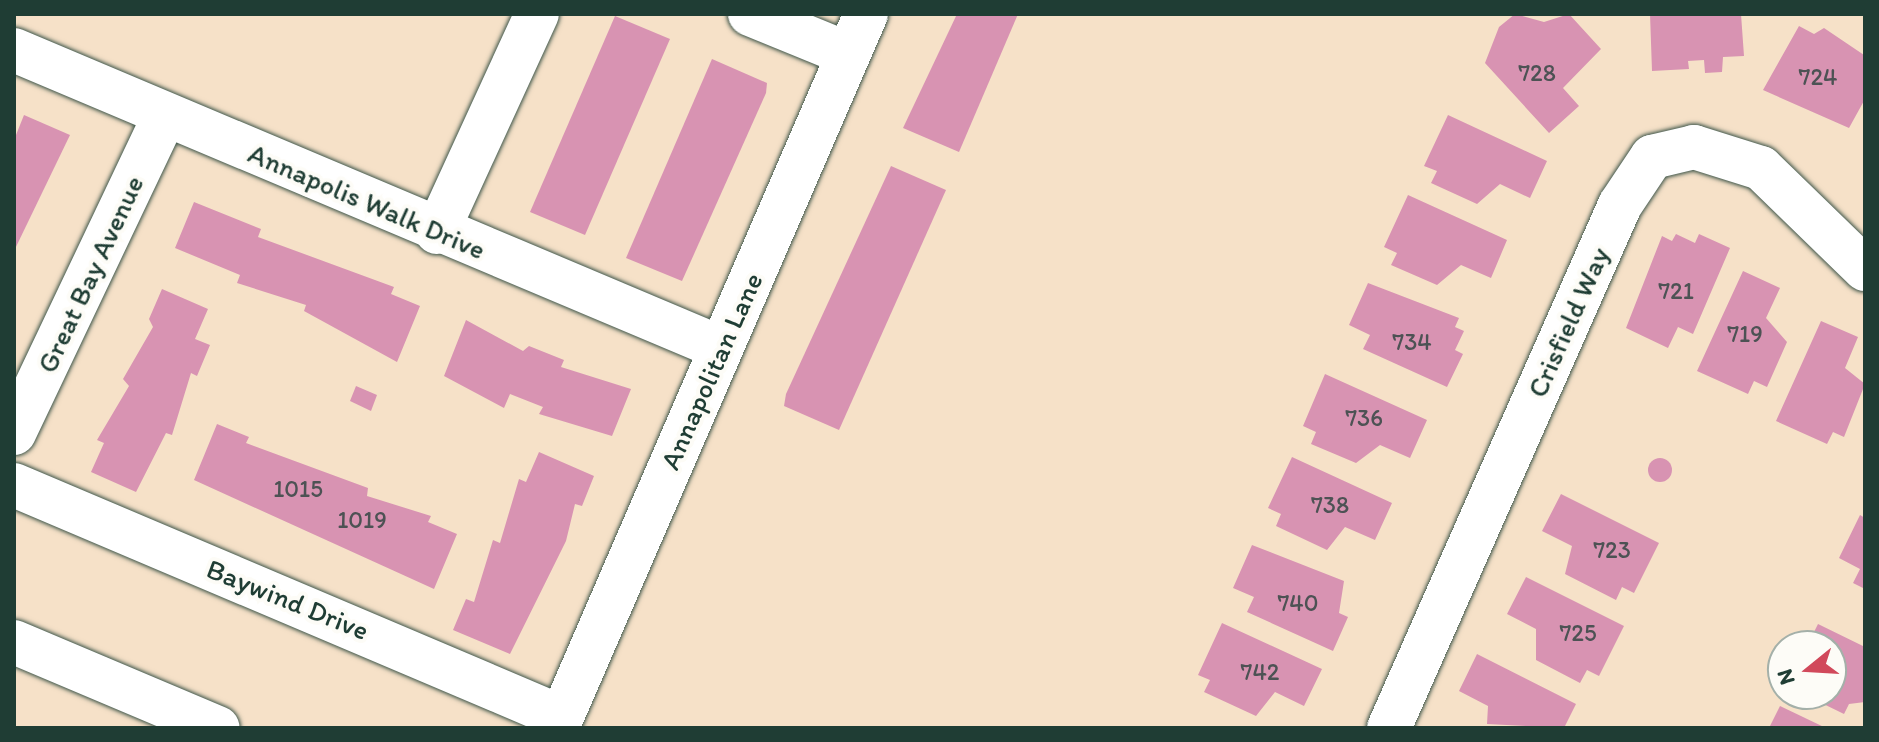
<!DOCTYPE html>
<html>
<head>
<meta charset="utf-8">
<style>
  body { margin:0 }
  #map { position:relative; width:1879px; height:742px; overflow:hidden; background:#f6e1c8; font-family:Itim,sans-serif }
  div>[style] { position:absolute }
  .building>* { inset:0; background:#d893b2 }
  .round { border-radius:50% }
  .roads { filter:drop-shadow(0 0 2px #3f564a) drop-shadow(0 0 2px #3f564a) }
  .minor>* { height:44px; margin:-22px; padding:0 22px; transform-origin:22px; border-radius:22px; background:#fff }
  span { translate:-50% -50%; white-space:nowrap; text-align:center; line-height:1.15; -webkit-text-stroke:8px #fdfcf7; paint-order:stroke }
  .number-label { font-size:24px; color:#4d5254 }
  .number-label span { -webkit-text-stroke-width:0 }
  .street-label { font-size:28px; color:#1f3d34 }
  .frame { position:absolute; inset:0; border:16px solid #1f3d34; pointer-events:none }
  .north { position:absolute; left:1767px; top:630px; width:80px; height:80px; box-sizing:border-box; background:#fdfcf7; border:2px solid #a4b0a9; border-radius:50%; rotate:252deg; font-size:22px; font-weight:700; line-height:32px; text-align:center; color:#1f3d34 }
  .north::after { content:''; display:block; margin:auto; width:28px; height:36px; background:#d1495b; clip-path:polygon(50% 0,100% 100%,50% 72%,0 100%) }
</style>
</head>
<body>
<div id="map">
  <div class="building">
    <i style="clip-path:polygon(957px 14px,1018px 14px,959px 152px,903px 128px)"></i>
    <i style="clip-path:polygon(1515px 14px,1544px 22px,1569px 14px,1601px 49px,1563px 88px,1579px 106px,1549px 133px,1485px 63px,1499px 27px)"></i>
    <i style="clip-path:polygon(1650px 14px,1741px 14px,1744px 56px,1723px 57px,1722px 72px,1705px 73px,1704px 60px,1688px 61px,1689px 69px,1652px 71px)"></i>
    <i style="clip-path:polygon(615px 16px,670px 39px,585px 235px,530px 212px)"></i>
    <i style="clip-path:polygon(1799px 26px,1814px 34px,1824px 28px,1864px 55px,1865px 99px,1849px 128px,1763px 90px)"></i>
    <i style="clip-path:polygon(712px 59px,767px 83px,766px 93px,682px 281px,626px 258px)"></i>
    <i style="clip-path:polygon(24px 115px,70px 135px,14px 251px,14px 140px)"></i>
    <i style="clip-path:polygon(1448px 115px,1547px 161px,1530px 198px,1500px 184px,1477px 204px,1431px 183px,1437px 171px,1424px 166px)"></i>
    <i style="clip-path:polygon(891px 166px,946px 190px,839px 430px,784px 406px,786px 394px)"></i>
    <i style="clip-path:polygon(1408px 195px,1507px 240px,1491px 278px,1461px 265px,1437px 285px,1391px 265px,1397px 253px,1384px 247px)"></i>
    <i style="clip-path:polygon(194px 202px,261px 229px,258px 237px,394px 287px,391px 294px,420px 306px,397px 362px,304px 311px,306px 305px,237px 283px,240px 275px,175px 248px)"></i>
    <i style="clip-path:polygon(1676px 234px,1695px 243px,1699px 234px,1730px 248px,1693px 334px,1678px 327px,1668px 348px,1626px 328px,1662px 236px,1672px 241px)"></i>
    <i style="clip-path:polygon(1743px 271px,1780px 288px,1766px 318px,1787px 342px,1767px 387px,1754px 381px,1748px 394px,1697px 371px)"></i>
    <i style="clip-path:polygon(1368px 283px,1459px 318px,1455px 327px,1464px 331px,1455px 350px,1463px 354px,1447px 387px,1363px 349px,1370px 335px,1349px 325px)"></i>
    <i style="clip-path:polygon(162px 289px,208px 309px,195px 339px,210px 345px,197px 376px,191px 373px,172px 435px,166px 433px,136px 492px,91px 472px,104px 443px,97px 440px,129px 386px,123px 379px,153px 327px,149px 319px)"></i>
    <i style="clip-path:polygon(466px 320px,523px 351px,529px 346px,564px 360px,561px 367px,631px 389px,612px 436px,539px 414px,543px 407px,510px 394px,504px 408px,444px 376px)"></i>
    <i style="clip-path:polygon(1821px 321px,1858px 337px,1845px 368px,1865px 384px,1844px 437px,1833px 432px,1827px 444px,1776px 421px)"></i>
    <i style="clip-path:polygon(1325px 374px,1427px 420px,1410px 458px,1380px 445px,1356px 463px,1311px 444px,1316px 432px,1303px 426px)"></i>
    <i style="clip-path:polygon(356px 386px,377px 395px,371px 411px,350px 401px)"></i>
    <i style="clip-path:polygon(217px 424px,249px 437px,246px 443px,368px 488px,367px 496px,431px 516px,428px 522px,457px 534px,434px 589px,194px 480px)"></i>
    <i style="clip-path:polygon(539px 452px,594px 476px,582px 506px,575px 504px,566px 541px,510px 654px,453px 630px,466px 599px,474px 602px,493px 540px,500px 543px,519px 479px,526px 482px)"></i>
    <i style="clip-path:polygon(1292px 457px,1392px 503px,1375px 540px,1345px 527px,1327px 550px,1276px 526px,1281px 514px,1268px 508px)"></i>
    <i class="round" style="left:1648px;top:458px;width:24px;height:24px"></i>
    <i style="clip-path:polygon(1561px 494px,1659px 543px,1634px 593px,1622px 587px,1616px 600px,1565px 574px,1572px 546px,1542px 531px)"></i>
    <i style="clip-path:polygon(1860px 515px,1865px 518px,1865px 589px,1853px 583px,1860px 569px,1839px 558px)"></i>
    <i style="clip-path:polygon(1252px 545px,1344px 581px,1339px 613px,1348px 617px,1333px 651px,1247px 612px,1254px 597px,1233px 588px)"></i>
    <i style="clip-path:polygon(1526px 577px,1624px 626px,1599px 676px,1587px 670px,1580px 683px,1536px 660px,1536px 629px,1507px 614px)"></i>
    <i style="clip-path:polygon(1222px 623px,1322px 669px,1304px 706px,1275px 692px,1256px 716px,1204px 692px,1210px 680px,1198px 675px)"></i>
    <i style="clip-path:polygon(1818px 624px,1865px 647px,1865px 702px,1849px 704px,1844px 714px,1803px 694px,1831px 694px,1831px 646px,1807px 646px)"></i>
    <i style="clip-path:polygon(1477px 654px,1576px 704px,1564px 728px,1487px 724px,1488px 706px,1459px 691px)"></i>
    <i style="clip-path:polygon(1780px 706px,1826px 728px,1769px 728px)"></i>
  </div>
  <div class="roads">
    <div class="minor">
      <i style="left:750px;top:14px;width:106px;rotate:22.2deg"></i>
      <i style="left:14px;top:50px;width:767px;rotate:22.86deg"></i>
      <i style="left:437px;top:232px;width:240px;rotate:-65.4deg"></i>
      <i style="left:14px;top:433px;width:352px;rotate:-64.6deg"></i>
      <i style="left:14px;top:485px;width:594px;rotate:22.98deg"></i>
      <i style="left:14px;top:642px;width:221px;rotate:22.9deg"></i>
      <i style="left:557px;top:728px;width:778px;rotate:-66.6deg"></i>
      <i style="left:1389px;top:728px;width:572px;rotate:-66.17deg"></i>
      <i style="left:1620px;top:205px;width:58px;rotate:-56.3deg"></i>
      <i style="left:1652px;top:157px;width:43px;rotate:-13.4deg"></i>
      <i style="left:1694px;top:147px;width:70px;rotate:17.4deg"></i>
      <i style="left:1761px;top:168px;width:145px;rotate:44.2deg"></i>
    </div>
  </div>
  <div class="number-label">
    <span style="left:1537px;top:73px">728</span>
    <span style="left:1818px;top:77px">724</span>
    <span style="left:1676px;top:291px">721</span>
    <span style="left:1745px;top:334px">719</span>
    <span style="left:1412px;top:342px">734</span>
    <span style="left:1364px;top:418px">736</span>
    <span style="left:298px;top:489px">1015</span>
    <span style="left:1330px;top:505px">738</span>
    <span style="left:362px;top:520px">1019</span>
    <span style="left:1612px;top:550px">723</span>
    <span style="left:1298px;top:603px">740</span>
    <span style="left:1578px;top:633px">725</span>
    <span style="left:1260px;top:672px">742</span>
  </div>
  <div class="street-label">
    <span style="left:367px;top:201px;rotate:23deg">Annapolis Walk Drive</span>
    <span style="left:90px;top:274px;rotate:-65deg">Great Bay Avenue</span>
    <span style="left:1568px;top:322px;rotate:-66deg">Crisfield Way</span>
    <span style="left:711px;top:371px;rotate:-66deg">Annapolitan Lane</span>
    <span style="left:288px;top:599px;rotate:22deg">Baywind Drive</span>
  </div>
  <div class="frame"></div>
  <div class="north">N</div>
</div>
</body>
</html>
